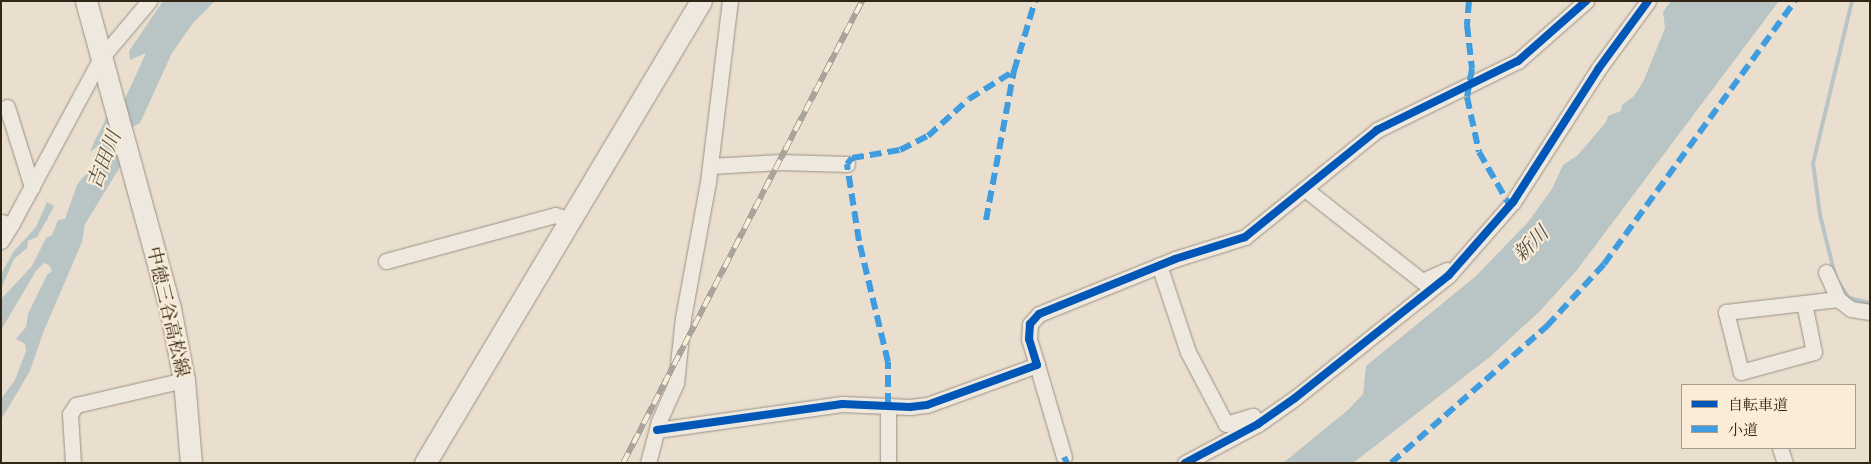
<!DOCTYPE html>
<html>
<head>
<meta charset="utf-8">
<style>
  body { margin:0 }
  #map { position:relative; width:1871px; height:464px; overflow:hidden; background:#eadfce; font-family:Alegreya,"Noto Serif JP",serif }
  div>[style] { position:absolute }
  .water>* { inset:0; background:#b9c5c4 }
  .stream>* { height:4px; margin:-2px; padding:0 2px; transform-origin:2px; border-radius:2px; background:#b9c5c4 }
  .roads { filter:drop-shadow(0 0 1px #999186) drop-shadow(0 0 1px #999186) }
  .street>* { height:15px; margin:-7.5px; padding:0 7.5px; transform-origin:7.5px; border-radius:7.5px; background:#eee8df }
  .secondary>* { height:21px; margin:-10.5px; padding:0 10.5px; transform-origin:10.5px; border-radius:10.5px; background:#eee8df }
  .rail>* { height:5.5px; margin-top:-2.75px; transform-origin:0; background:repeating-linear-gradient(90deg,#faecd7 0 11px,#aaa49d 0 22px); box-sizing:border-box; border-block:1px solid #aaa49d }
  .quiet>* { height:6px; margin-top:-3px; transform-origin:0; background:repeating-linear-gradient(90deg,#3e9cdf 0 12px,transparent 0 18px) }
  .cycleway>* { height:8px; margin:-4px; padding:0 4px; transform-origin:4px; border-radius:4px; background:#0057b8 }
  span { translate:-50% -50%; white-space:nowrap; text-align:center; line-height:1.15; -webkit-text-stroke:4px #faecd7; paint-order:stroke }
  .street-label { font-size:19px; color:#312515 }
  .water-label { font-size:20px; color:#545248; font-style:italic }
  .frame { position:absolute; inset:0; border:2px solid #312515; pointer-events:none }
  .legend { position:absolute; left:1681px; top:384px; width:175px; height:65px; box-sizing:border-box; background:#faecd7; border:1px solid #aa9c89; margin:0; padding:6px 9px; list-style:none; font-size:15px; color:#312515 }
  .legend li { display:flex; align-items:center; gap:10px; height:25px }
  .legend b { width:25px; border:1px solid #aa9c89 }
</style>
</head>
<body>
<div id="map">
  <div class="water">
    <i style="clip-path:polygon(163px 1px,215px 1px,193px 23px,172px 53px,140px 123px,130px 128px,122px 164px,85px 224px,82px 242px,43px 333px,30px 371px,1px 420px,1px 399px,15px 380px,26px 351px,25px 344px,16px 339px,26px 327px,28px 314px,47px 275px,52px 271px,49px 265px,44px 263px,36px 271px,1px 330px,1px 299px,32px 266px,46px 238px,52px 235px,58px 220px,65px 219px,77px 185px,83px 177px,94px 169px,103px 142px,90px 152px,95px 140px,108px 115px,123px 103px,146px 53px,130px 60px,129px 51px)"></i>
    <i style="clip-path:polygon(1671px 1px,1779px 1px,1577px 270px,1540px 311px,1491px 356px,1353px 463px,1283px 463px,1348px 410px,1363px 394px,1366px 366px,1476px 276px,1528px 222px,1552px 189px,1563px 165px,1578px 155px,1606px 122px,1608px 116px,1621px 111px,1622px 105px,1634px 96px,1644px 80px,1665px 28px,1663px 12px)"></i>
    <i style="clip-path:polygon(47px 202px,54px 206px,49px 216px,37px 237px,28px 241px,27px 248px,14px 259px,1px 289px,1px 274px,14px 251px,36px 227px)"></i>
  </div>
  <div class="stream">
    <i style="left:1852px;top:1px;width:167px;rotate:103.5deg"></i>
    <i style="left:1813px;top:163px;width:52px;rotate:82.3deg"></i>
    <i style="left:1820px;top:215px;width:66px;rotate:76deg"></i>
    <i style="left:1836px;top:279px;width:23px;rotate:56deg"></i>
    <i style="left:1849px;top:298px;width:22px;rotate:13deg"></i>
  </div>
  <div class="roads">
    <div class="street">
      <i style="left:7px;top:107px;width:84px;rotate:72.6deg"></i>
      <i style="left:710px;top:166px;width:70px;rotate:-3.3deg"></i>
      <i style="left:780px;top:162px;width:67px;rotate:1.7deg"></i>
      <i style="left:1305px;top:189px;width:149px;rotate:38.2deg"></i>
      <i style="left:1422px;top:281px;width:27px;rotate:-24deg"></i>
      <i style="left:1px;top:222px;width:10px;rotate:17deg"></i>
      <i style="left:11px;top:225px;width:190px;rotate:-61.7deg"></i>
      <i style="left:101px;top:58px;width:75px;rotate:-49.9deg"></i>
      <i style="left:1px;top:241px;width:19px;rotate:-58deg"></i>
      <i style="left:386px;top:261px;width:175px;rotate:-15.2deg"></i>
      <i style="left:555px;top:215px;width:16px;rotate:18deg"></i>
      <i style="left:1159px;top:265px;width:92px;rotate:71.6deg"></i>
      <i style="left:1188px;top:352px;width:81px;rotate:62.2deg"></i>
      <i style="left:1226px;top:424px;width:28px;rotate:-17deg"></i>
      <i style="left:1253px;top:416px;width:9px;rotate:58deg"></i>
      <i style="left:1826px;top:272px;width:30px;rotate:66deg"></i>
      <i style="left:1838px;top:299px;width:16px;rotate:38deg"></i>
      <i style="left:1851px;top:309px;width:19px;rotate:9deg"></i>
      <i style="left:1804px;top:303px;width:50px;rotate:78.5deg"></i>
      <i style="left:1814px;top:352px;width:76px;rotate:164.7deg"></i>
      <i style="left:1741px;top:372px;width:62px;rotate:-104deg"></i>
      <i style="left:1726px;top:312px;width:113px;rotate:-6.6deg"></i>
      <i style="left:1037px;top:365px;width:96px;rotate:73.6deg"></i>
      <i style="left:888px;top:405px;width:58px;rotate:90deg"></i>
      <i style="left:657px;top:430px;width:187px;rotate:-8deg"></i>
      <i style="left:842px;top:404px;width:68px;rotate:2.5deg"></i>
      <i style="left:910px;top:407px;width:17px;rotate:-7deg"></i>
      <i style="left:927px;top:405px;width:117px;rotate:-20deg"></i>
      <i style="left:1037px;top:365px;width:27px;rotate:-107deg"></i>
      <i style="left:1029px;top:339px;width:15px;rotate:-86deg"></i>
      <i style="left:1030px;top:324px;width:13px;rotate:-48deg"></i>
      <i style="left:1039px;top:314px;width:147px;rotate:-22deg"></i>
      <i style="left:1175px;top:259px;width:73px;rotate:-17.4deg"></i>
      <i style="left:1245px;top:237px;width:170px;rotate:-39deg"></i>
      <i style="left:1377px;top:130px;width:157px;rotate:-26.1deg"></i>
      <i style="left:1518px;top:61px;width:91px;rotate:-41.4deg"></i>
      <i style="left:1780px;top:448px;width:16px;rotate:72deg"></i>
      <i style="left:73px;top:463px;width:49px;rotate:-93.5deg"></i>
      <i style="left:70px;top:414px;width:11px;rotate:-56deg"></i>
      <i style="left:76px;top:405px;width:111px;rotate:-13deg"></i>
      <i style="left:648px;top:463px;width:43px;rotate:-75.3deg"></i>
      <i style="left:659px;top:421px;width:42px;rotate:-65.9deg"></i>
      <i style="left:676px;top:383px;width:65px;rotate:-83.9deg"></i>
      <i style="left:683px;top:318px;width:138px;rotate:-79.6deg"></i>
      <i style="left:708px;top:182px;width:182px;rotate:-83.1deg"></i>
      <i style="left:1185px;top:463px;width:83px;rotate:-28.1deg"></i>
      <i style="left:1258px;top:424px;width:45px;rotate:-35.1deg"></i>
      <i style="left:1295px;top:398px;width:197px;rotate:-38.6deg"></i>
      <i style="left:1449px;top:275px;width:97px;rotate:-48.8deg"></i>
      <i style="left:1513px;top:202px;width:159px;rotate:-57.3deg"></i>
      <i style="left:1599px;top:68px;width:83px;rotate:-53.8deg"></i>
    </div>
    <div class="secondary">
      <i style="left:86px;top:1px;width:318px;rotate:74.7deg"></i>
      <i style="left:170px;top:308px;width:73px;rotate:79deg"></i>
      <i style="left:184px;top:380px;width:83px;rotate:85.2deg"></i>
      <i style="left:425px;top:463px;width:538px;rotate:-59.15deg"></i>
    </div>
  </div>
  <div class="rail">
    <i style="left:623px;top:463px;width:520px;rotate:-62.65deg"></i>
  </div>
  <div class="quiet">
    <i style="left:1469px;top:1px;width:24px;rotate:95deg"></i>
    <i style="left:1467px;top:25px;width:44px;rotate:83.5deg"></i>
    <i style="left:1472px;top:69px;width:28px;rotate:100deg"></i>
    <i style="left:1467px;top:97px;width:56px;rotate:77.7deg"></i>
    <i style="left:1479px;top:152px;width:62px;rotate:60.1deg"></i>
    <i style="left:986px;top:220px;width:152px;rotate:-79.4deg"></i>
    <i style="left:1014px;top:71px;width:73px;rotate:-73.3deg"></i>
    <i style="left:888px;top:405px;width:43px;rotate:-90deg"></i>
    <i style="left:888px;top:362px;width:124px;rotate:-103.5deg"></i>
    <i style="left:859px;top:241px;width:78px;rotate:-98.9deg"></i>
    <i style="left:847px;top:164px;width:8px;rotate:-50deg"></i>
    <i style="left:852px;top:158px;width:49px;rotate:-9.5deg"></i>
    <i style="left:900px;top:150px;width:31px;rotate:-27deg"></i>
    <i style="left:928px;top:136px;width:55px;rotate:-42.1deg"></i>
    <i style="left:969px;top:99px;width:53px;rotate:-31.9deg"></i>
    <i style="left:1064px;top:457px;width:7px;rotate:63deg"></i>
    <i style="left:1391px;top:463px;width:208px;rotate:-41.3deg"></i>
    <i style="left:1547px;top:326px;width:84px;rotate:-47.4deg"></i>
    <i style="left:1604px;top:264px;width:325px;rotate:-54deg"></i>
  </div>
  <div class="cycleway">
    <i style="left:657px;top:430px;width:187px;rotate:-8deg"></i>
    <i style="left:842px;top:404px;width:68px;rotate:2.5deg"></i>
    <i style="left:910px;top:407px;width:17px;rotate:-7deg"></i>
    <i style="left:927px;top:405px;width:117px;rotate:-20deg"></i>
    <i style="left:1037px;top:365px;width:27px;rotate:-107deg"></i>
    <i style="left:1029px;top:339px;width:15px;rotate:-86deg"></i>
    <i style="left:1030px;top:324px;width:13px;rotate:-48deg"></i>
    <i style="left:1039px;top:314px;width:147px;rotate:-22deg"></i>
    <i style="left:1175px;top:259px;width:73px;rotate:-17.4deg"></i>
    <i style="left:1245px;top:237px;width:170px;rotate:-39deg"></i>
    <i style="left:1377px;top:130px;width:157px;rotate:-26.1deg"></i>
    <i style="left:1518px;top:61px;width:91px;rotate:-41.4deg"></i>
    <i style="left:1185px;top:463px;width:83px;rotate:-28.1deg"></i>
    <i style="left:1258px;top:424px;width:45px;rotate:-35.1deg"></i>
    <i style="left:1295px;top:398px;width:197px;rotate:-38.6deg"></i>
    <i style="left:1449px;top:275px;width:97px;rotate:-48.8deg"></i>
    <i style="left:1513px;top:202px;width:159px;rotate:-57.3deg"></i>
    <i style="left:1599px;top:68px;width:83px;rotate:-53.8deg"></i>
  </div>
  <div class="street-label">
    <span style="left:167px;top:312px;rotate:77deg">中徳三谷高松線</span>
  </div>
  <div class="water-label">
    <span style="left:104px;top:160px;rotate:-69deg">吉田川</span>
    <span style="left:1531px;top:244px;rotate:-45deg">新川</span>
  </div>
  <div class="frame"></div>
  <ul class="legend">
  <li><b style="height:6px;background:#0057b8"></b>自転車道</li>
  <li><b style="height:6px;background:#3e9cdf"></b>小道</li>
  </ul>
</div>
</body>
</html>
